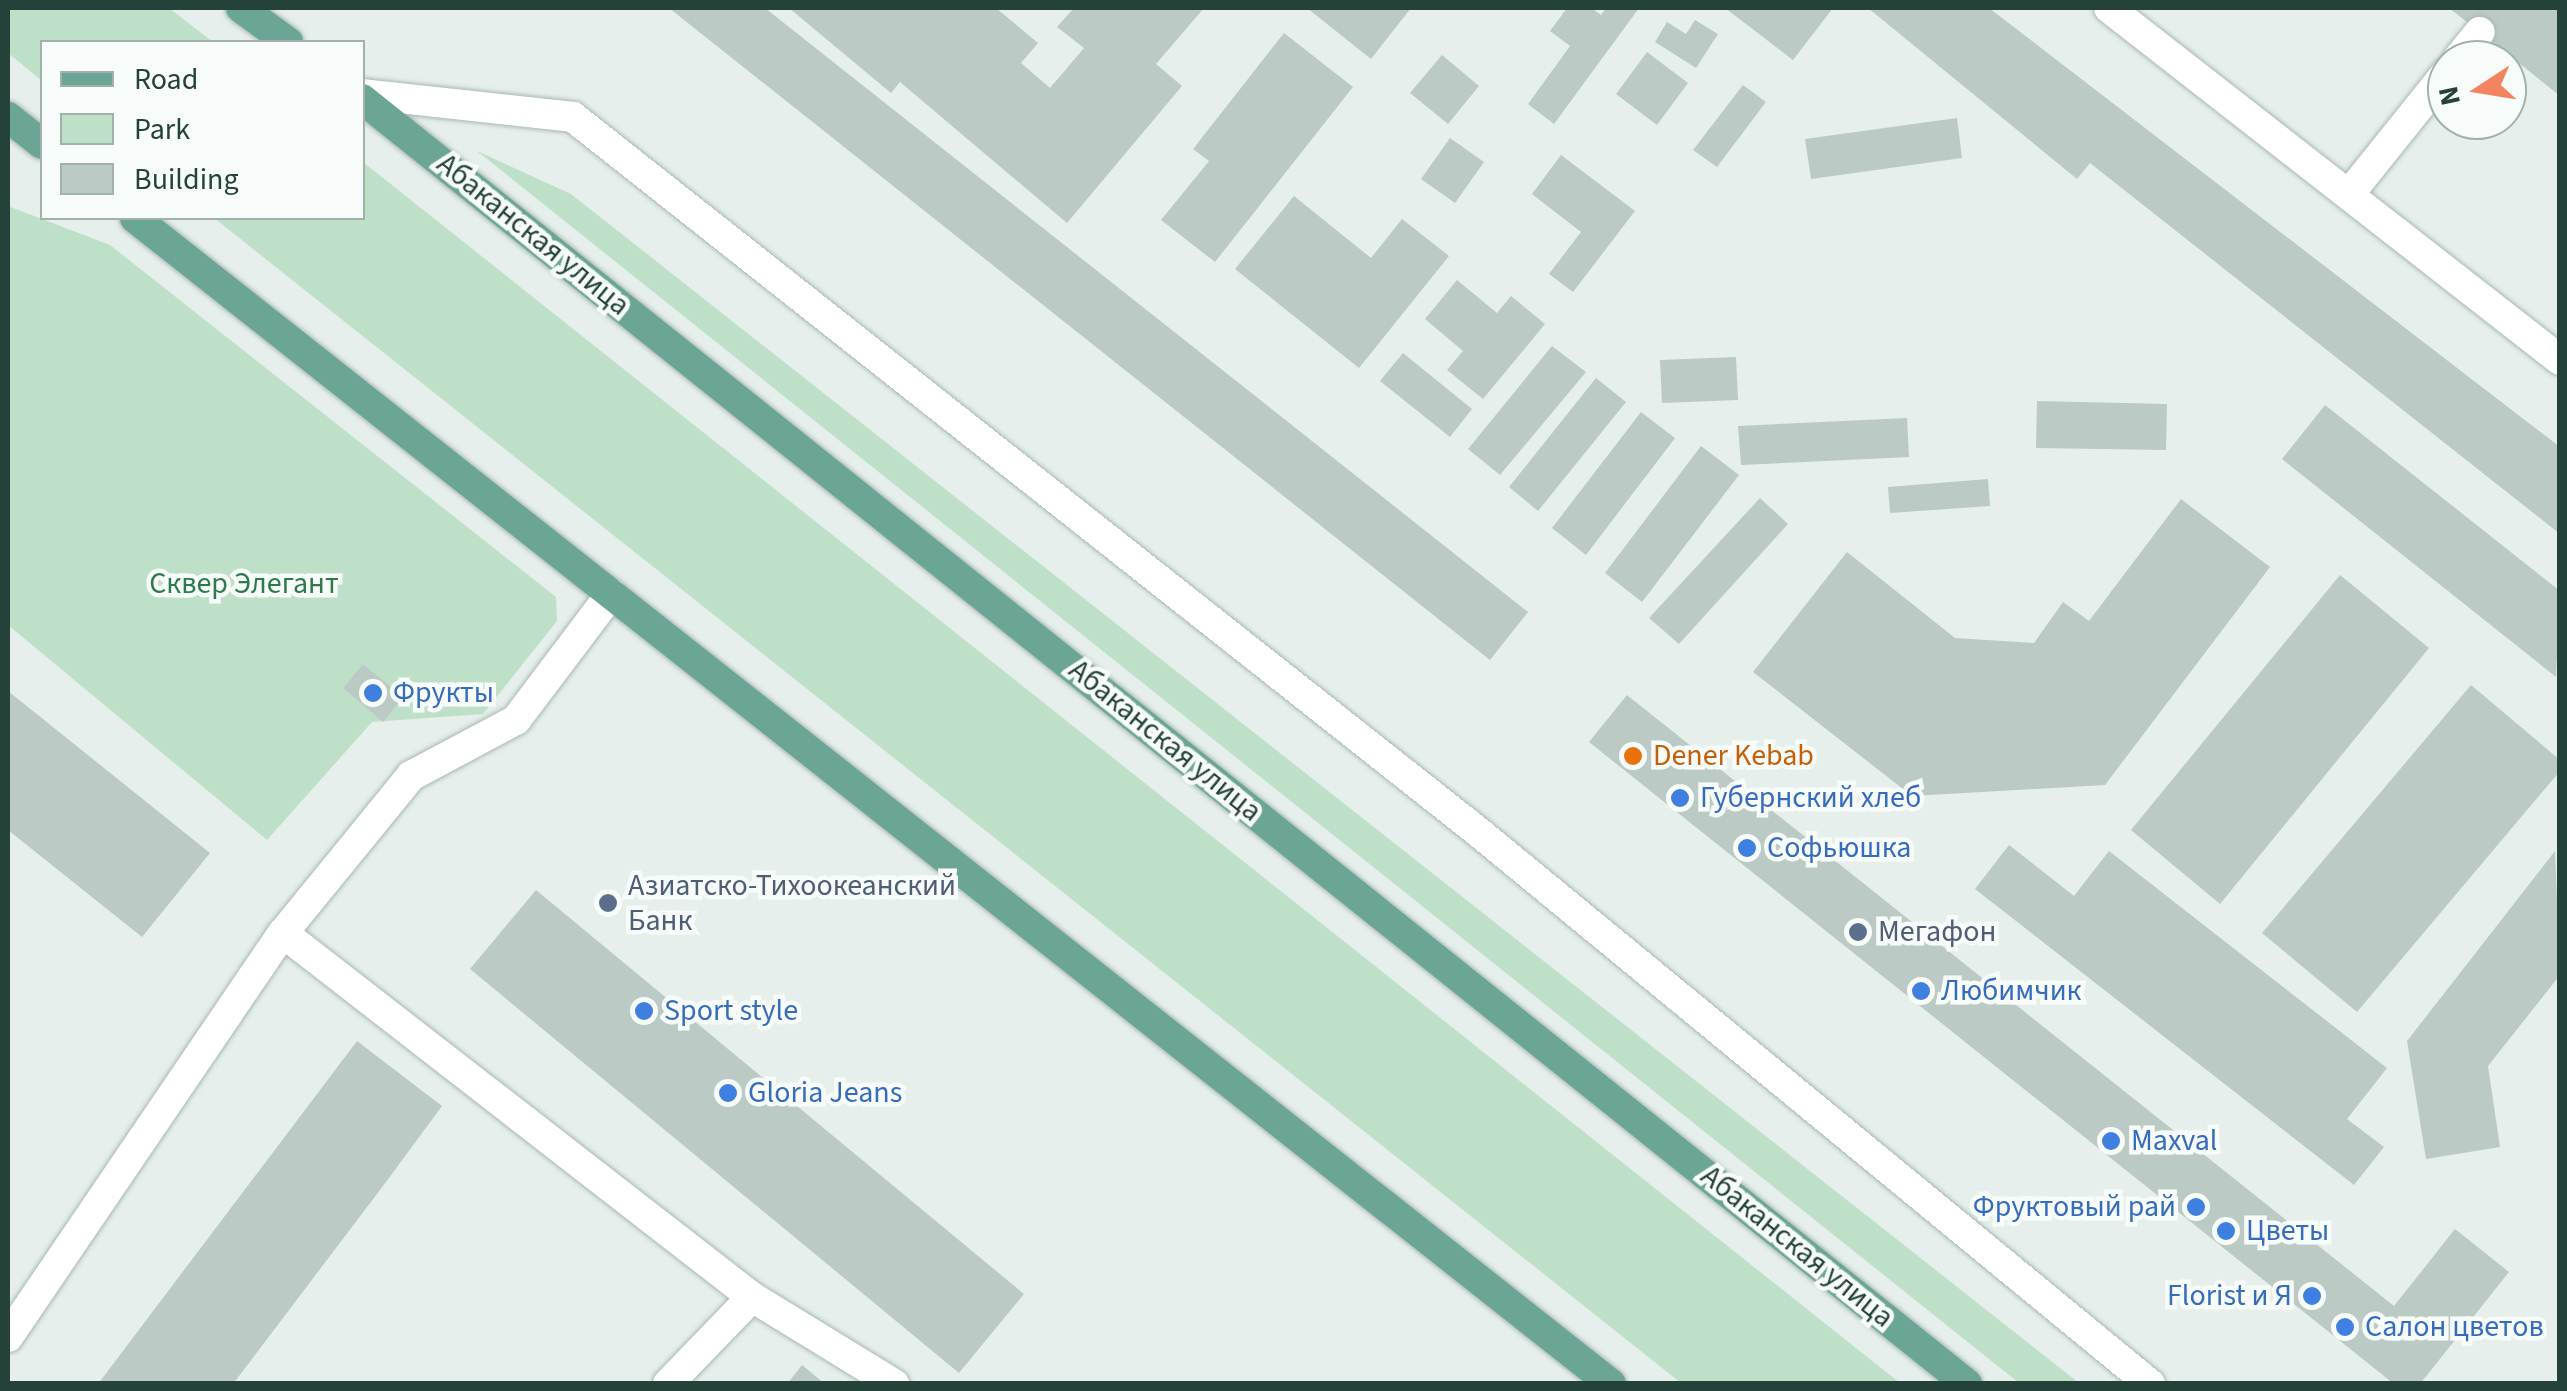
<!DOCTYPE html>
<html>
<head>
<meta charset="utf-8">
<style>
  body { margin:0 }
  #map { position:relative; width:2567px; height:1391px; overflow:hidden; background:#e6efeb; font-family:"Source Sans 3",sans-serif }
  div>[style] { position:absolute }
  .green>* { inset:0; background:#bfe0c8 }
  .building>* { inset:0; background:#bbcac4 }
  .roads { filter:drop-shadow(0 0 2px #a8b8b2) drop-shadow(0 0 2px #a8b8b2) }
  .lane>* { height:30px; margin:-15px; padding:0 15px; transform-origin:15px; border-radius:15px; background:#fff }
  .primary>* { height:30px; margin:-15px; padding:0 15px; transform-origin:15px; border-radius:15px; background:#6aa596 }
  .dots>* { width:28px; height:28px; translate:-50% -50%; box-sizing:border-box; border:5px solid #f7fbf9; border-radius:50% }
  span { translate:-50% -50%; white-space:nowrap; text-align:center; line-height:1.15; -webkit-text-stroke:9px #f7fbf9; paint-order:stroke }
  .street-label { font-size:30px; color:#24423a }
  .park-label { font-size:30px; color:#2d7a4b }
  .shop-label { font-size:30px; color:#366cbe }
  .left { translate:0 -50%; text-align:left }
  .right { translate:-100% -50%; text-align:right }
  .food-label { font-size:30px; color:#c56008 }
  .service-label { font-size:30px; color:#4e5e75 }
  .frame { position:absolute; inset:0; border:10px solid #24423a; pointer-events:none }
  .legend { position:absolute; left:40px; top:40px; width:325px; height:180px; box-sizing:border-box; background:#f7fbf9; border:2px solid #a3b1ad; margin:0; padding:12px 18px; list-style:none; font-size:30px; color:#24423a }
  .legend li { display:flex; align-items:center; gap:20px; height:50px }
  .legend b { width:50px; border:2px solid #a3b1ad }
  .north { position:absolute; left:2427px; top:40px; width:100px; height:100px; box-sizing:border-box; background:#f7fbf9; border:2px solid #a3b1ad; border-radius:50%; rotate:258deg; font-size:28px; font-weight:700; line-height:40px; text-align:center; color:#24423a }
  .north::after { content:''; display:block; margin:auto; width:35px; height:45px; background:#f4845f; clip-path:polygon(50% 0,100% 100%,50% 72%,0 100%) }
</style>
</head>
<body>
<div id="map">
  <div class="green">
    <i style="clip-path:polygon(8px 8px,169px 8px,213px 42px,42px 42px,42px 81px,8px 53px)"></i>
    <i style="clip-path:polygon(477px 151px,571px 194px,2079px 1383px,2019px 1383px)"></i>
    <i style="clip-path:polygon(363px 162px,1900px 1383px,1681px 1383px,214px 218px,362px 218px)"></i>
    <i style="clip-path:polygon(8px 206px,110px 245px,556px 597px,557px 621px,483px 714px,372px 722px,267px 840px,8px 625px)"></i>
  </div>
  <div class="building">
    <i style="clip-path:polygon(669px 8px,765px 8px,1528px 612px,1490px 660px)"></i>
    <i style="clip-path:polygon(789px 8px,996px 8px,1038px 43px,1021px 63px,1050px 88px,1084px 48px,1057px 27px,1074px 8px,1204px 8px,1156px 64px,1182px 86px,1067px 223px,900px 82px,891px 93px)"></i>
    <i style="clip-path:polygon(1307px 8px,1411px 8px,1371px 59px)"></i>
    <i style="clip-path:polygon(1567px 8px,1591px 8px,1601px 15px,1606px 8px,1639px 8px,1554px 124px,1528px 104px,1570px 46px,1550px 31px)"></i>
    <i style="clip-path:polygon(1725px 8px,1833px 8px,1793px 60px)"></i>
    <i style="clip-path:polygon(1868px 8px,1989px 8px,2560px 447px,2560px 534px,2090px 163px,2077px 179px)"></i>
    <i style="clip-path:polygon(2449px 8px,2560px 8px,2560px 96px,2480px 32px)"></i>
    <i style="clip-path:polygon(1695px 20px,1718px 34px,1696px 68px,1655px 42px,1667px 22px,1686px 34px)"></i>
    <i style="clip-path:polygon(1284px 33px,1353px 87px,1215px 262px,1161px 220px,1209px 161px,1193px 149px)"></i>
    <i style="clip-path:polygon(1647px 52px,1688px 83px,1657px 125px,1616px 94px)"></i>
    <i style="clip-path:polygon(1442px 55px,1479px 86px,1448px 124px,1410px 93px)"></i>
    <i style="clip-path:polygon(1743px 85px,1766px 102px,1717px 167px,1693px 150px)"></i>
    <i style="clip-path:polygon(1957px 118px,1962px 158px,1811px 179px,1805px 139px)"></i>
    <i style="clip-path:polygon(1450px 138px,1484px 162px,1455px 203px,1421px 179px)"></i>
    <i style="clip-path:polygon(1561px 155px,1635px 211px,1573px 292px,1549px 274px,1581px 232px,1532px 194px)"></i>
    <i style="clip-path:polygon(1294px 196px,1371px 258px,1402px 219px,1449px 256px,1359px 368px,1235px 269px)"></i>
    <i style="clip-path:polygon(1457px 280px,1497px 313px,1511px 296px,1545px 324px,1483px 399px,1447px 370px,1463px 351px,1425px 319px)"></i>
    <i style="clip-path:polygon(1552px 346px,1586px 372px,1500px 475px,1468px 449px)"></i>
    <i style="clip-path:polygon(1403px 353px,1472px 409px,1450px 437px,1380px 381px)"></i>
    <i style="clip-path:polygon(1736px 357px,1738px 400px,1662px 403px,1660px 360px)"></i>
    <i style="clip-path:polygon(1596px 378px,1626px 402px,1538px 511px,1509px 487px)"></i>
    <i style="clip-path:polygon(2037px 401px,2167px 404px,2166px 450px,2036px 448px)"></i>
    <i style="clip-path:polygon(2325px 405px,2560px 591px,2556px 677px,2282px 459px)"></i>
    <i style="clip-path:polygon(1641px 412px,1675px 438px,1586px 555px,1552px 528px)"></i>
    <i style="clip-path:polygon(1907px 418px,1909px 457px,1741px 465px,1738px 426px)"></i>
    <i style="clip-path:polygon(1701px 446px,1739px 475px,1642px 602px,1605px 573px)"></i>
    <i style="clip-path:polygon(1988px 479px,1990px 506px,1890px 513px,1888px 487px)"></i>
    <i style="clip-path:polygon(1760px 498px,1788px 524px,1679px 644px,1649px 618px)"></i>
    <i style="clip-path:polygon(2181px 499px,2270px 567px,2105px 785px,1912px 796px,1753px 672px,1847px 552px,1955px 638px,2034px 643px,2063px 602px,2089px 621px)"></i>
    <i style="clip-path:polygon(2340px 575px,2429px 648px,2220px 904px,2131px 830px)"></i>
    <i style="clip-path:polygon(363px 664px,403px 697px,383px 722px,343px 688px)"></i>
    <i style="clip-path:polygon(2471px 685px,2560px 760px,2560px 771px,2357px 1012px,2262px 933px)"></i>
    <i style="clip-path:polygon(8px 691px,210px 853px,142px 937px,8px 830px)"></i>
    <i style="clip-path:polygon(1627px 695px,2394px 1306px,2455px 1229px,2509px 1272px,2420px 1384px,2394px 1384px,1589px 742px)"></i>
    <i style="clip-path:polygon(2009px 845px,2074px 896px,2109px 851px,2387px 1068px,2347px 1119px,2384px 1147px,2354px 1185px,1975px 889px)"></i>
    <i style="clip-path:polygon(2555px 851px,2560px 975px,2488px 1066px,2500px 1147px,2426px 1159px,2407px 1041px)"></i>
    <i style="clip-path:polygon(536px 890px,1024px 1294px,959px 1373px,470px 969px)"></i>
    <i style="clip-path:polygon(357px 1041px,442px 1106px,386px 1182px,233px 1384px,98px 1384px)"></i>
    <i style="clip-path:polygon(802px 1365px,825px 1384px,787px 1384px)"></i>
  </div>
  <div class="roads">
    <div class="lane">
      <i style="left:2109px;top:8px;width:572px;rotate:37.97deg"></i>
      <i style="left:2457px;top:60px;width:36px;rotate:-51deg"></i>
      <i style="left:362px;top:94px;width:212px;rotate:6.2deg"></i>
      <i style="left:573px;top:117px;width:1158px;rotate:38.3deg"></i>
      <i style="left:1482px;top:835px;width:865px;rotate:39.42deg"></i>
      <i style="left:2350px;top:193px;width:155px;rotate:-51.3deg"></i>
      <i style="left:283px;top:933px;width:594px;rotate:37.82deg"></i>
      <i style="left:752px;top:1297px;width:167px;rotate:31.5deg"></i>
      <i style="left:8px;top:1337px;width:489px;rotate:-55.8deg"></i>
      <i style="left:283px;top:933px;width:203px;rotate:-50.8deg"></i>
      <i style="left:411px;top:776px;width:119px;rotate:-28.1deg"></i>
      <i style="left:516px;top:720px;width:158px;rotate:-53deg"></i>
      <i style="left:668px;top:1384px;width:121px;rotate:-46deg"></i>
    </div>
    <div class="primary">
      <i style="left:241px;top:8px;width:58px;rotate:35.9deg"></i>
      <i style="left:362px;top:99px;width:2056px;rotate:38.68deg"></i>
      <i style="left:8px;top:117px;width:43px;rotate:38.5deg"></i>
      <i style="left:135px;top:218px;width:1881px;rotate:38.31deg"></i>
    </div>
  </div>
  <div class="dots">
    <i style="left:373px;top:693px;background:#3f7fe0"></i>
    <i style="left:1633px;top:756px;background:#e8710a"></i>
    <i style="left:1680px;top:798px;background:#3f7fe0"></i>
    <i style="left:1747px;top:848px;background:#3f7fe0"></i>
    <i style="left:608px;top:903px;background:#5c6f8a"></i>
    <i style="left:1858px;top:932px;background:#5c6f8a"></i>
    <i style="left:1921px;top:991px;background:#3f7fe0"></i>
    <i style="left:644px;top:1011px;background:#3f7fe0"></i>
    <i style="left:728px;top:1093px;background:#3f7fe0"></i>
    <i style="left:2111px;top:1141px;background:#3f7fe0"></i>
    <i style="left:2196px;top:1207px;background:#3f7fe0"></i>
    <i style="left:2226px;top:1231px;background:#3f7fe0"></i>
    <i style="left:2312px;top:1296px;background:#3f7fe0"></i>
    <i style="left:2345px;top:1327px;background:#3f7fe0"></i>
  </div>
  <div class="street-label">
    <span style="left:533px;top:235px;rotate:39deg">Абаканская улица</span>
    <span style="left:1165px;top:741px;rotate:39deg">Абаканская улица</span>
    <span style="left:1797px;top:1247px;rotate:39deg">Абаканская улица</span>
  </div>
  <div class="park-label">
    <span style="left:244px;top:584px">Сквер Элегант</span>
  </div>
  <div class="shop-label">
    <span class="left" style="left:393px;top:693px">Фрукты</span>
    <span class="left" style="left:1700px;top:798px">Губернский хлеб</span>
    <span class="left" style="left:1767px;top:848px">Софьюшка</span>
    <span class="left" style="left:1941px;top:991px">Любимчик</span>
    <span class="left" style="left:664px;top:1011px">Sport style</span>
    <span class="left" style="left:748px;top:1093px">Gloria Jeans</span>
    <span class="left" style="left:2131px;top:1141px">Maxval</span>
    <span class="right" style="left:2176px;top:1207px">Фруктовый рай</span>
    <span class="left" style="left:2246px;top:1231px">Цветы</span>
    <span class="right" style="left:2292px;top:1296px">Florist и Я</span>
    <span class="left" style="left:2365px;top:1327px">Салон цветов</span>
  </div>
  <div class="food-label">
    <span class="left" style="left:1653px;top:756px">Dener Kebab</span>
  </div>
  <div class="service-label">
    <span class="left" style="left:628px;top:903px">Азиатско-Тихоокеанский<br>Банк</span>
    <span class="left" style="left:1878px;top:932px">Мегафон</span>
  </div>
  <div class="frame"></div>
  <ul class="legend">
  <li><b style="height:12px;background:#6aa596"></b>Road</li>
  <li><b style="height:28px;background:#bfe0c8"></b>Park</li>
  <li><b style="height:28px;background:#bbcac4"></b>Building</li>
  </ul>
  <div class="north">N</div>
</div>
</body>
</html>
